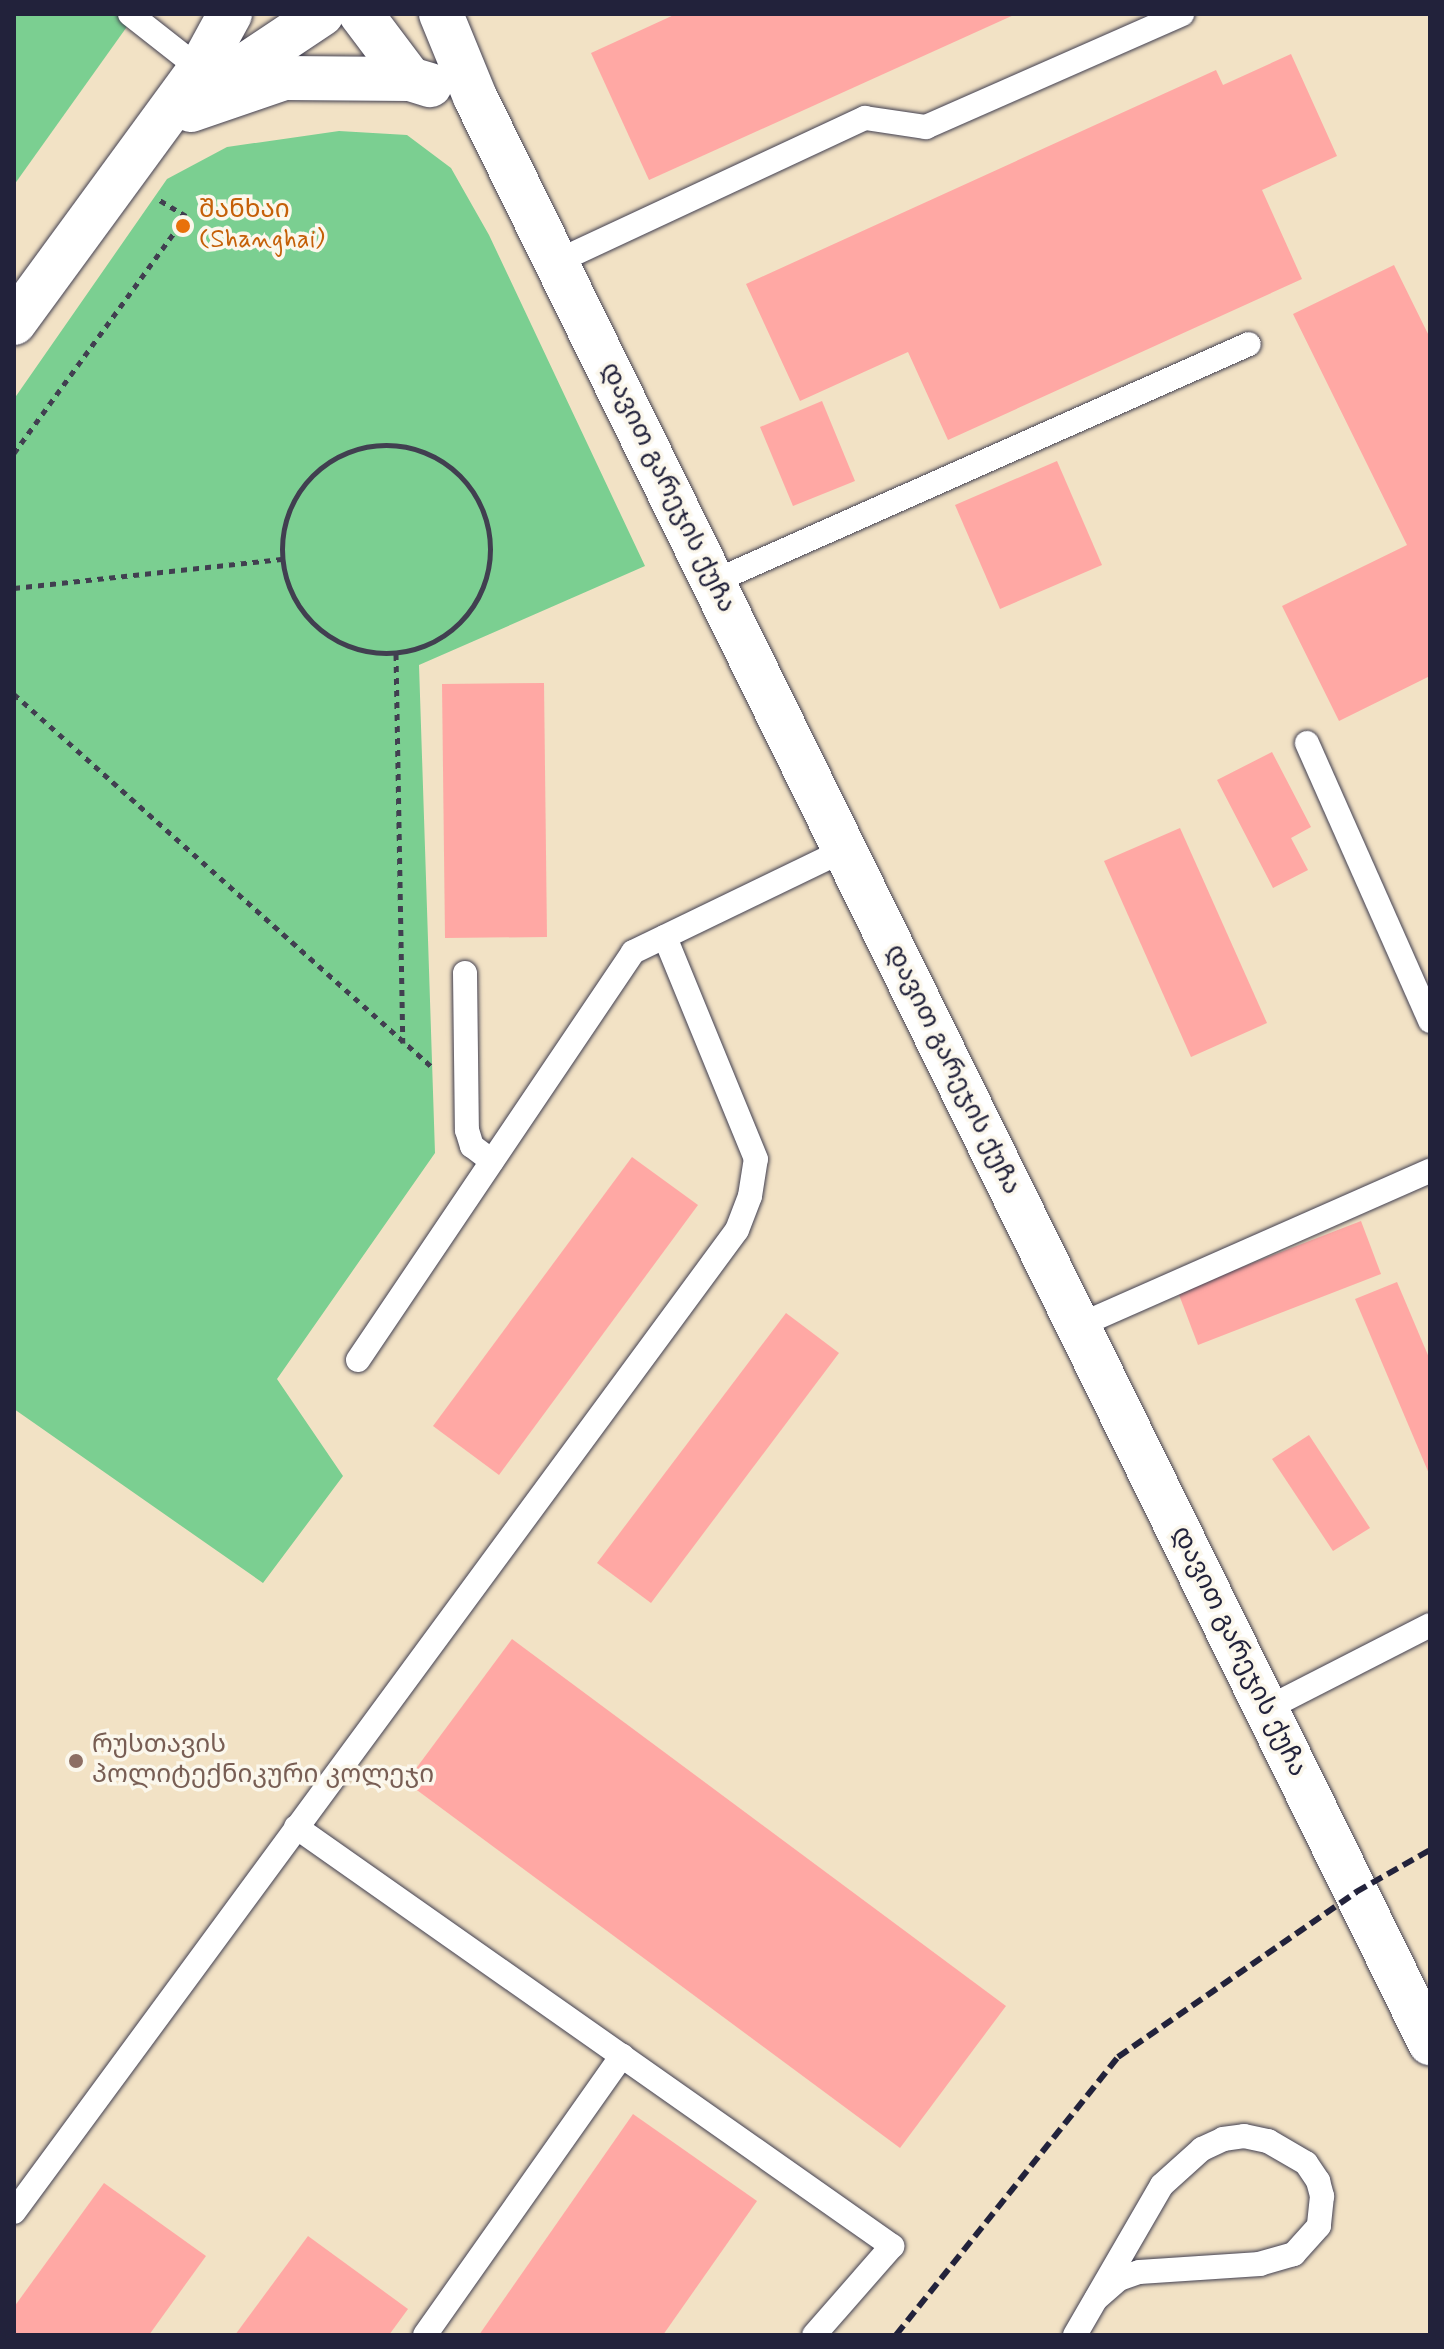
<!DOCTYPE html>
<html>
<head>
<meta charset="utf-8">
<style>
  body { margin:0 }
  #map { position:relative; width:1444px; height:2349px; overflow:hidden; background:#f2e2c5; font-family:Mynerve,"Noto Sans Georgian",sans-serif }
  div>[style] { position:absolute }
  .green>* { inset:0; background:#7bcf91 }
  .building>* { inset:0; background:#ffa8a4 }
  .path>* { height:5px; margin-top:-2.5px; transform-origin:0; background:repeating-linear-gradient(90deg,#413f50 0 6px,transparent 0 12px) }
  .path>.ring { margin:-2.5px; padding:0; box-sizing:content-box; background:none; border:5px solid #413f50; border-radius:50% }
  .roads { filter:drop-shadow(0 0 2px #413f50) drop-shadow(0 0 2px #413f50) }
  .service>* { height:24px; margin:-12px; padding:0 12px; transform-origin:12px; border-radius:12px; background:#fff }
  .minor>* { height:44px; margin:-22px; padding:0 22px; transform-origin:22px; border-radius:22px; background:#fff }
  .tertiary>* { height:44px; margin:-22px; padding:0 22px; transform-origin:22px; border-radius:22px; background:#fff }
  .rail>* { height:6px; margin-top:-3px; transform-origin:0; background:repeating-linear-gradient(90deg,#22223b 0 12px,transparent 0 18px) }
  .dots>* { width:22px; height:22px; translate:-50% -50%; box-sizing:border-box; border:4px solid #fbf7ec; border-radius:50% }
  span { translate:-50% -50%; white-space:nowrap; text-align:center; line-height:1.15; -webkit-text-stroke:7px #fbf7ec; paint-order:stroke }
  .food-label { font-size:26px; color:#c56008 }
  .left { translate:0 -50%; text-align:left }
  .street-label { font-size:26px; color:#22223b }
  .education-label { font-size:26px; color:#785e54 }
  .frame { position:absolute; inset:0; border:16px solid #22223b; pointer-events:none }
</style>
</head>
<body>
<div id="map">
  <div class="green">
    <i style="clip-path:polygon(14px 14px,136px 14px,14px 185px)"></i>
    <i style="clip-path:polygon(339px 131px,407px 135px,451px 168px,489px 235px,645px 566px,419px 665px,435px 1153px,277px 1379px,343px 1476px,263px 1583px,14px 1409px,14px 399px,167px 179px,227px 147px)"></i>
  </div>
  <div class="building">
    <i style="clip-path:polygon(676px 14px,1016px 14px,649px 180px,591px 53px)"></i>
    <i style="clip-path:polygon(1291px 54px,1337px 156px,1262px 190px,1302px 279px,948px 440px,908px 352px,800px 401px,746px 284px,1216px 70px,1223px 85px)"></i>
    <i style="clip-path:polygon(1394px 265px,1430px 338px,1430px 676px,1339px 721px,1282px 606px,1407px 545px,1293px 314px)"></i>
    <i style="clip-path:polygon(822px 401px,855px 481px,793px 506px,760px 427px)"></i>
    <i style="clip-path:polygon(1057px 461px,1102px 565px,1000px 609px,955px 505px)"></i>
    <i style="clip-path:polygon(544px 683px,547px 937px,445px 938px,442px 684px)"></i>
    <i style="clip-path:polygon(1272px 752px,1311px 827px,1291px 838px,1308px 870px,1273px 888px,1217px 780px)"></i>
    <i style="clip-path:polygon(1180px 828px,1267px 1023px,1191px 1057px,1104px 861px)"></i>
    <i style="clip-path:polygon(632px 1157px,698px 1205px,499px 1475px,433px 1426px)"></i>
    <i style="clip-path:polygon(1361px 1221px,1381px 1274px,1198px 1345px,1178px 1292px)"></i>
    <i style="clip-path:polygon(1397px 1282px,1430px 1360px,1430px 1476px,1355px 1299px)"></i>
    <i style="clip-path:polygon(786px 1313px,839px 1353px,651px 1603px,597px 1563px)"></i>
    <i style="clip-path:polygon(1309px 1435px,1370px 1528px,1333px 1551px,1272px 1459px)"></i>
    <i style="clip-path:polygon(512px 1639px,1006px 2006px,900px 2148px,406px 1782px)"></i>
    <i style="clip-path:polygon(633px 2114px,757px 2201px,663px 2335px,479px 2335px)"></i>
    <i style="clip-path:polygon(104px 2183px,206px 2256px,149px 2335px,14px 2335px,14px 2307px)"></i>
    <i style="clip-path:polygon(308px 2236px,408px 2309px,389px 2335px,235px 2335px)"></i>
  </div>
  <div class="path">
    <i class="ring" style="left:282px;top:445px;width:203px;height:203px"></i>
    <i style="left:14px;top:453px;width:293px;rotate:-54deg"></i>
    <i style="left:186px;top:216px;width:35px;rotate:-149deg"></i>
    <i style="left:14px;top:588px;width:269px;rotate:-6.2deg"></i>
    <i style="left:396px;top:654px;width:389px;rotate:89deg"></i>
    <i style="left:14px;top:694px;width:560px;rotate:41.74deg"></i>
  </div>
  <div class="roads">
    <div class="service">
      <i style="left:130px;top:14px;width:89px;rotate:38.2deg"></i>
      <i style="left:556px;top:262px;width:341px;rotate:-25deg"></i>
      <i style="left:865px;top:118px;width:62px;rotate:8.4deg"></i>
      <i style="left:926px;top:127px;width:280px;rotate:-23.8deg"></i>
      <i style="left:713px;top:582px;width:586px;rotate:-23.94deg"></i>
      <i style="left:1307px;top:743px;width:304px;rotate:66.1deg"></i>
      <i style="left:465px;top:973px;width:157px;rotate:89.3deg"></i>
      <i style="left:467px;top:1130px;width:17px;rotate:73deg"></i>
      <i style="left:472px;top:1146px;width:25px;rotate:37deg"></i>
      <i style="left:1078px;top:1326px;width:385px;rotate:-23.8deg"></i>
      <i style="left:358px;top:1360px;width:492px;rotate:-56deg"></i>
      <i style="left:633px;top:952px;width:234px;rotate:-25.8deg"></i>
      <i style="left:1266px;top:1709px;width:184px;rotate:-27.1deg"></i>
      <i style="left:296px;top:1827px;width:729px;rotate:35.11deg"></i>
      <i style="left:892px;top:2246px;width:118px;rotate:131.2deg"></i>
      <i style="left:14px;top:2212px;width:1219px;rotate:-53.64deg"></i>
      <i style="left:737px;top:1230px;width:36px;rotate:-69deg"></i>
      <i style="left:750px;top:1196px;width:37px;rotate:-81deg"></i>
      <i style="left:756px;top:1159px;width:240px;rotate:-112.3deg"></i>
      <i style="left:425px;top:2335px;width:342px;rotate:-54.8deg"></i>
      <i style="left:1075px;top:2335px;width:173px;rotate:-59.9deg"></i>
      <i style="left:1162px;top:2185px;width:54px;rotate:-42deg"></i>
      <i style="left:1202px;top:2149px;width:23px;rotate:-25deg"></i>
      <i style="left:1223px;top:2139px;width:21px;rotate:-8deg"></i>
      <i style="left:1244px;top:2136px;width:25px;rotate:12deg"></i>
      <i style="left:1268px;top:2141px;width:44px;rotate:30.1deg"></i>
      <i style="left:1306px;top:2163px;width:22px;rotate:56deg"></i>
      <i style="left:1318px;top:2181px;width:16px;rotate:75deg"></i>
      <i style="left:1322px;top:2196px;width:30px;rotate:96deg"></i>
      <i style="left:1319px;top:2226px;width:38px;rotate:132deg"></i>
      <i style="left:1294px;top:2254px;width:35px;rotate:164deg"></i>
      <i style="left:1260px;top:2264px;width:121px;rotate:176.2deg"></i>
      <i style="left:1139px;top:2272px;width:21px;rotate:161deg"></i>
      <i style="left:1119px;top:2279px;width:30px;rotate:139deg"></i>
    </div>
    <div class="minor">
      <i style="left:361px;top:14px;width:81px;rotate:53deg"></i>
      <i style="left:410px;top:79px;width:21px;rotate:17deg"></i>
      <i style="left:441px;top:14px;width:90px;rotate:67.7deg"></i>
      <i style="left:475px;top:97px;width:2168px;rotate:63.86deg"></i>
      <i style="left:191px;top:110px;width:98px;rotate:-19deg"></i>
      <i style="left:284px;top:78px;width:126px;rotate:0.5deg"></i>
    </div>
    <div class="tertiary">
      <i style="left:181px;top:108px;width:169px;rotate:-33.7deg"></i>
      <i style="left:14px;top:323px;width:315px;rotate:-53.8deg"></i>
      <i style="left:200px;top:69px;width:63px;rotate:-61.4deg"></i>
    </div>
  </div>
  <div class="rail">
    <i style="left:896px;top:2335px;width:356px;rotate:-51.4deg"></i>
    <i style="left:1118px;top:2057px;width:290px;rotate:-34.7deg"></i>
    <i style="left:1356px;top:1892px;width:85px;rotate:-29.6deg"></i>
  </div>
  <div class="dots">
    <i style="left:183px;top:226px;background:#e8710a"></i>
    <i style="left:76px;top:1761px;background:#8d6e63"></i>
  </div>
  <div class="food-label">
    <span class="left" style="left:199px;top:226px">შანხაი<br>(Shanghai)</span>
  </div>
  <div class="street-label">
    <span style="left:667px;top:488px;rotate:64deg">დავით გარეჯის ქუჩა</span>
    <span style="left:952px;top:1070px;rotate:64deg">დავით გარეჯის ქუჩა</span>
    <span style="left:1238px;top:1652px;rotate:64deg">დავით გარეჯის ქუჩა</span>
  </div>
  <div class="education-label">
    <span class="left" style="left:92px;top:1761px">რუსთავის<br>პოლიტექნიკური კოლეჯი</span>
  </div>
  <div class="frame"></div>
</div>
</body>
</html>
